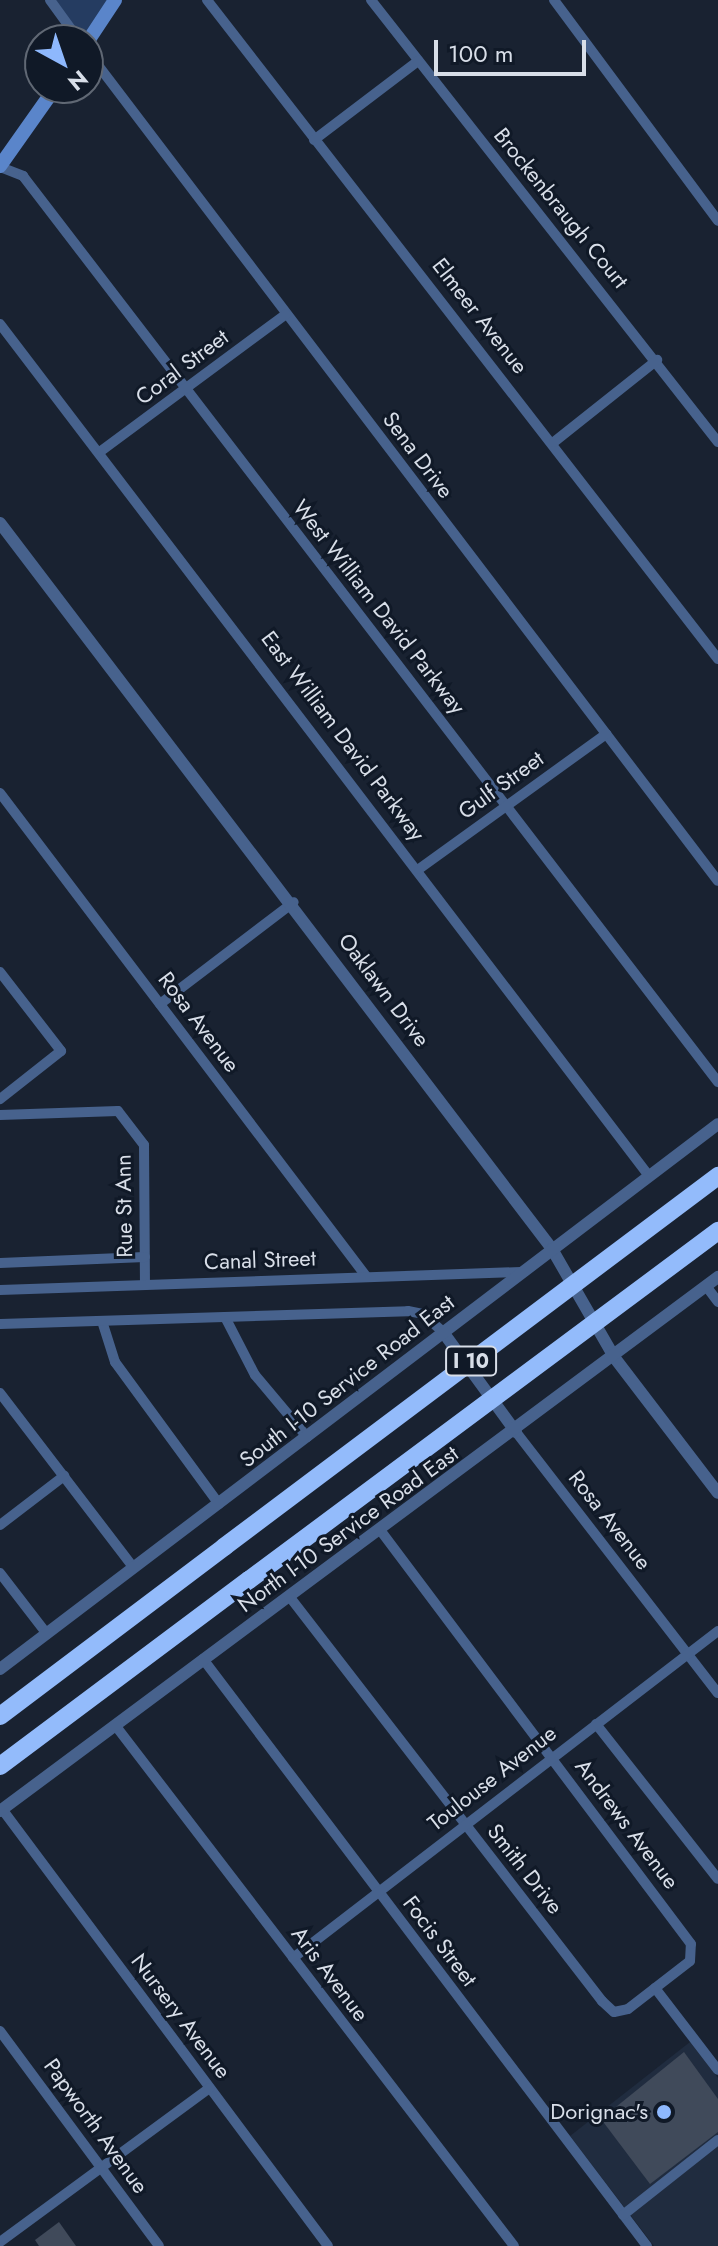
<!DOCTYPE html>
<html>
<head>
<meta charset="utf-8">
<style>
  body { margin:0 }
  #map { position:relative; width:718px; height:2246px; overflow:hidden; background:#192231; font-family:Jost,sans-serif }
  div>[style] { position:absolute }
  .built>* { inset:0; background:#202c3f }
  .green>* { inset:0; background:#253c61 }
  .building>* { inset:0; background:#404a5a }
  .minor>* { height:10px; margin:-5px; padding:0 5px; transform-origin:5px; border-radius:5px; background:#47628d }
  .tertiary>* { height:12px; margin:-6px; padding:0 6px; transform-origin:6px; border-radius:6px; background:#47628d }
  .secondary>* { height:14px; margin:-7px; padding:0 7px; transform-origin:7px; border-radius:7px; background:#5a85ca }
  .motorway>* { height:18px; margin:-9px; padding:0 9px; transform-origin:9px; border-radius:9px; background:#93bbfb }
  .motorway-bridge>* { height:18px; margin:-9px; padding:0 9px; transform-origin:9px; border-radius:9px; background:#93bbfb }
  .dots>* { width:22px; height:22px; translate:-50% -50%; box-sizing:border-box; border:4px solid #101927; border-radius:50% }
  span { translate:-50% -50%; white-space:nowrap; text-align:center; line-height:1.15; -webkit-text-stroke:6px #101927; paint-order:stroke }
  .shield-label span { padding:2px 6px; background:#101927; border:2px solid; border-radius:6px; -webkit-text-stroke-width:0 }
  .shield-label { font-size:20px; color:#d8dee8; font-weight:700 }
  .street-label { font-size:22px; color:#d8dee8 }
  .poi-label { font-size:22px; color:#d8dee8 }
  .right { translate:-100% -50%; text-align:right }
  .north { position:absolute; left:24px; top:24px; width:80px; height:80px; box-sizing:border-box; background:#101927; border:2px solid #606874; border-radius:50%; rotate:140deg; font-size:22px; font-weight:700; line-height:32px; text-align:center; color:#d8dee8 }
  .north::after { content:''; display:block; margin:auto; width:28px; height:36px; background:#8eb8fd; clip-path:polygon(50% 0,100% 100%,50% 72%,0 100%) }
  .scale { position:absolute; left:434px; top:40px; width:152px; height:36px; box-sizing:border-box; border:4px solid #d8dee8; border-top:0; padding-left:10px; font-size:24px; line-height:28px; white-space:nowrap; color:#d8dee8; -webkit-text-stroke:6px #101927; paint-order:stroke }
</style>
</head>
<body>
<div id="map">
  <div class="built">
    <i style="clip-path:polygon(690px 2042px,718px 2078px,718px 2246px,654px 2246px,570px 2136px)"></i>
  </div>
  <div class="green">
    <i style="clip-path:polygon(52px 0,114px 0,80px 40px)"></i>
  </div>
  <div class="building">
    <i style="clip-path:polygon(684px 2052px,718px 2099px,718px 2132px,650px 2184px,601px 2119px)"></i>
    <i style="clip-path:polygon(59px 2222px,76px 2246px,39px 2246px,35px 2240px)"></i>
  </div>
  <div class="minor">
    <i style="left:50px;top:0;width:49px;rotate:54.1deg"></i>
    <i style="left:207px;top:0;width:834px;rotate:52.21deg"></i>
    <i style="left:371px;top:0;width:562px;rotate:51.87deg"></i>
    <i style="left:554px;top:0;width:275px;rotate:53.4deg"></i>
    <i style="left:88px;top:52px;width:1041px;rotate:52.77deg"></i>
    <i style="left:314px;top:140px;width:131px;rotate:-37.2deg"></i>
    <i style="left:0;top:167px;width:25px;rotate:21deg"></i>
    <i style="left:23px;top:176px;width:1142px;rotate:52.51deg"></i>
    <i style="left:0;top:324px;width:1071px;rotate:52.7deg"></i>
    <i style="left:554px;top:442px;width:132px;rotate:-38.5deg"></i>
    <i style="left:101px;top:451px;width:230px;rotate:-36.5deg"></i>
    <i style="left:0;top:793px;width:606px;rotate:52.85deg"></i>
    <i style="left:419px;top:869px;width:231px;rotate:-35.8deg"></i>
    <i style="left:0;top:972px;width:100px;rotate:52.3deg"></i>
    <i style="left:61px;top:1051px;width:78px;rotate:141.8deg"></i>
    <i style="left:160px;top:1004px;width:168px;rotate:-37.3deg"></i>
    <i style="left:0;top:1115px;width:118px;rotate:-1.9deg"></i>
    <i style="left:118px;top:1111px;width:43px;rotate:52.6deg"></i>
    <i style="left:144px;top:1145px;width:140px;rotate:89.6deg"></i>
    <i style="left:0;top:1263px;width:145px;rotate:-2.4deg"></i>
    <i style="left:706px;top:1286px;width:20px;rotate:53deg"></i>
    <i style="left:0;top:1290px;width:521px;rotate:-1.98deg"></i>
    <i style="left:225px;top:1317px;width:65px;rotate:62.7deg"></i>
    <i style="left:255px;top:1375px;width:81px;rotate:50deg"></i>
    <i style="left:102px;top:1321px;width:43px;rotate:72.4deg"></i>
    <i style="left:115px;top:1362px;width:176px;rotate:53.8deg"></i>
    <i style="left:0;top:1324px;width:408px;rotate:-1.8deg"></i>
    <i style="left:408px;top:1311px;width:15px;rotate:11deg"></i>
    <i style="left:423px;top:1314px;width:27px;rotate:42deg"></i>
    <i style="left:0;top:1393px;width:220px;rotate:52.6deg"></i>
    <i style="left:516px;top:1432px;width:330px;rotate:52.3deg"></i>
    <i style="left:0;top:1525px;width:81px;rotate:-37.4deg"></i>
    <i style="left:0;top:1573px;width:77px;rotate:52.4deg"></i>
    <i style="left:289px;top:1596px;width:512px;rotate:52.3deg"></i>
    <i style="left:602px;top:2001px;width:16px;rotate:43deg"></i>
    <i style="left:614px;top:2012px;width:14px;rotate:-12deg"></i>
    <i style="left:628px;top:2009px;width:78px;rotate:-37.7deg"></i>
    <i style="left:690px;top:1961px;width:17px;rotate:-87deg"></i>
    <i style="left:691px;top:1944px;width:518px;rotate:-126.91deg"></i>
    <i style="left:203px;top:1659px;width:736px;rotate:52.9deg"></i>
    <i style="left:596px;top:1724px;width:197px;rotate:51.8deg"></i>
    <i style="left:115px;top:1725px;width:656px;rotate:52.55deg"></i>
    <i style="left:2px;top:1809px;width:545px;rotate:53.28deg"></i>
    <i style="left:293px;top:1958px;width:536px;rotate:-37.58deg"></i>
    <i style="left:655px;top:1988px;width:103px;rotate:52.5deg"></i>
    <i style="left:0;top:2031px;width:267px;rotate:53.5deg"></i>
    <i style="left:623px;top:2215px;width:121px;rotate:-38.3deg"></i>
    <i style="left:0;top:2242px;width:260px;rotate:-36.3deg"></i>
  </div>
  <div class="tertiary">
    <i style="left:0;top:523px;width:912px;rotate:52.75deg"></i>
    <i style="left:552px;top:1249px;width:125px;rotate:60.1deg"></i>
    <i style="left:614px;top:1357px;width:171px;rotate:52.6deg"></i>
    <i style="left:443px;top:1332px;width:124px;rotate:53.9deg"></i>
    <i style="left:0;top:1669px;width:901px;rotate:-37.2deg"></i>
    <i style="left:0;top:1811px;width:895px;rotate:-36.64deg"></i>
  </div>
  <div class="secondary">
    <i style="left:88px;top:41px;width:49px;rotate:-56.6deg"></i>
    <i style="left:0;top:166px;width:95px;rotate:-54.8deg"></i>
  </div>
  <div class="motorway">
    <i style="left:0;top:1716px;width:281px;rotate:-37deg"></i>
    <i style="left:0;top:1766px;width:311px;rotate:-36.8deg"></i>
  </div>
  <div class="motorway-bridge">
    <i style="left:224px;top:1547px;width:618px;rotate:-36.91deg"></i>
    <i style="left:249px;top:1580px;width:585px;rotate:-36.65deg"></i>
  </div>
  <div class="dots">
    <i style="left:664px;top:2112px;background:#8eb8fd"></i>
  </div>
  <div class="shield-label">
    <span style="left:471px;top:1361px">I 10</span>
  </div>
  <div class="street-label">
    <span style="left:561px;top:208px;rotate:51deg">Brockenbraugh Court</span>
    <span style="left:480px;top:316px;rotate:52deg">Elmeer Avenue</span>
    <span style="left:182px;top:367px;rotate:-37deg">Coral Street</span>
    <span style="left:418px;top:455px;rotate:53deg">Sena Drive</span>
    <span style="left:379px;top:607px;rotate:52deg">West William David Parkway</span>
    <span style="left:343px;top:736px;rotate:53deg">East William David Parkway</span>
    <span style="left:501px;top:785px;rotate:-36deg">Gulf Street</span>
    <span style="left:384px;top:990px;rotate:53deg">Oaklawn Drive</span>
    <span style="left:199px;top:1022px;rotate:53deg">Rosa Avenue</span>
    <span style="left:124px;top:1206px;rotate:-91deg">Rue St Ann</span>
    <span style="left:260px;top:1260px;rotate:-2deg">Canal Street</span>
    <span style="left:347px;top:1381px;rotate:-38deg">South I-10 Service Road East</span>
    <span style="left:610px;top:1520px;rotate:52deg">Rosa Avenue</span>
    <span style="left:348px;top:1529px;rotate:-36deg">North I-10 Service Road East</span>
    <span style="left:492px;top:1778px;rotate:-38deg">Toulouse Avenue</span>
    <span style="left:627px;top:1824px;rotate:53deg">Andrews Avenue</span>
    <span style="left:525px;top:1869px;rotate:52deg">Smith Drive</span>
    <span style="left:440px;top:1941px;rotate:53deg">Focis Street</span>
    <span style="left:330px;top:1974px;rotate:53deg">Aris Avenue</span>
    <span style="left:181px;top:2016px;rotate:53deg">Nursery Avenue</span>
    <span style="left:96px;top:2126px;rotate:54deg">Papworth Avenue</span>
  </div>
  <div class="poi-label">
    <span class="right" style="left:648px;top:2112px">Dorignac's</span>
  </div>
  <div class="north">N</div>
  <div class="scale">100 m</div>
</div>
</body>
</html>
